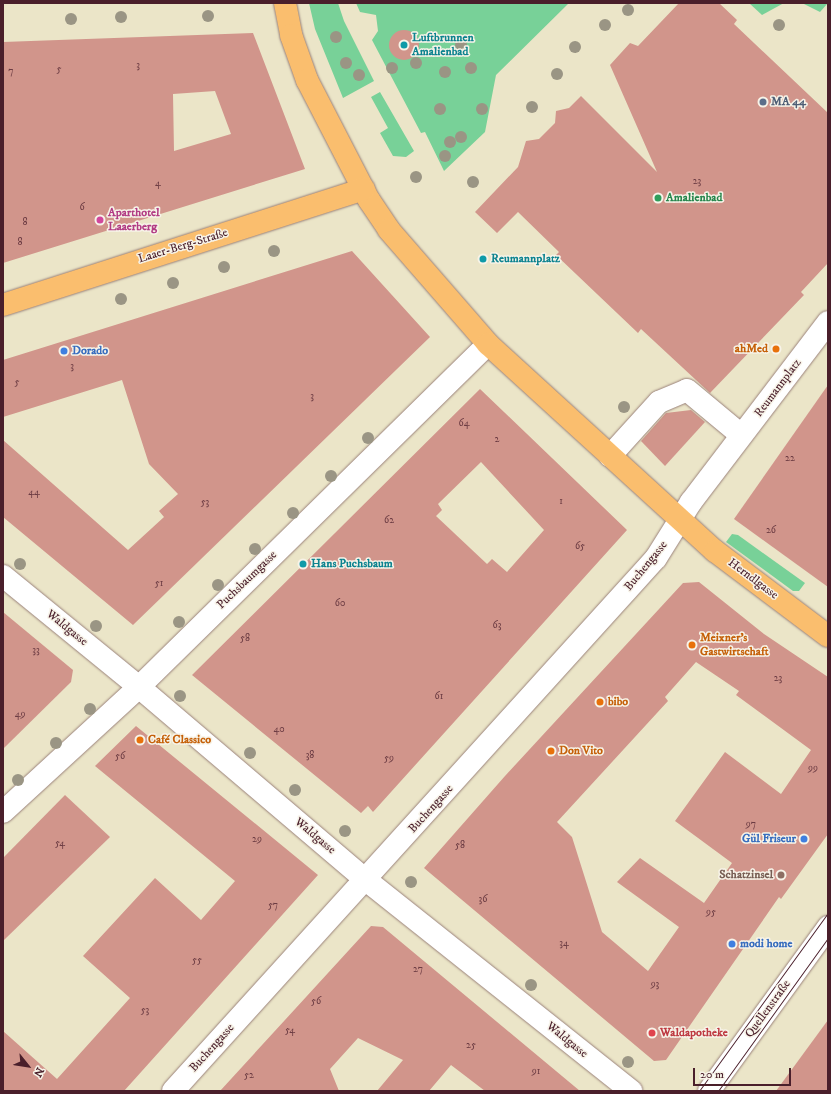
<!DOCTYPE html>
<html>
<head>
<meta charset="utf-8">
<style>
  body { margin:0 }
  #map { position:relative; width:831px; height:1094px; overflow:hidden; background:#ebe5c8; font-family:"IM FELL DW Pica",serif }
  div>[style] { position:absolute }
  .green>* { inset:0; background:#78d198 }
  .building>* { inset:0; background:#d1958b }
  .round { border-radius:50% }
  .roads { filter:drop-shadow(0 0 1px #9a827a) drop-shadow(0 0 1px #9a827a) }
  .minor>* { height:22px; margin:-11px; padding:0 11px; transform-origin:11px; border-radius:11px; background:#fff }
  .major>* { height:22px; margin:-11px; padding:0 11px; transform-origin:11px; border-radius:11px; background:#fabe6e }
  .tram>* { height:1px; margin:-0.5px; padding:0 0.5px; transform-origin:0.5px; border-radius:0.5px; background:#4a1f2b }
  .trees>* { width:12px; height:12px; margin:-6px; border-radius:50%; background:#9a9584 }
  .dots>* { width:11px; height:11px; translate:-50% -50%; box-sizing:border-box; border:2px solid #f7f3e8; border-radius:50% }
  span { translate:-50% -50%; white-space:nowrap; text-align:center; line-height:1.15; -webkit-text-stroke:3px #f7f3e8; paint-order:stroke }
  .number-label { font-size:10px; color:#6c3c43 }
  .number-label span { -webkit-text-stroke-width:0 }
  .culture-label { font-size:12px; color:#0d838f; font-weight:700 }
  .left { translate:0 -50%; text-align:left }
  .service-label { font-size:12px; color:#4e5e75; font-weight:700 }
  .leisure-label { font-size:12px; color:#27864d; font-weight:700 }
  .hotel-label { font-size:12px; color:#b23c85; font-weight:700 }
  .street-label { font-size:12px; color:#4a1f2b }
  .food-label { font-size:12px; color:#c56008; font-weight:700 }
  .right { translate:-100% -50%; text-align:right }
  .shop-label { font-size:12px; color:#366cbe; font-weight:700 }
  .education-label { font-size:12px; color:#785e54; font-weight:700 }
  .health-label { font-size:12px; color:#be3a42; font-weight:700 }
  .frame { position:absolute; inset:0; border:4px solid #4a1f2b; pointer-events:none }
  .north { position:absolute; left:8px; top:1046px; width:40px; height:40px; -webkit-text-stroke:3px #f7f3e8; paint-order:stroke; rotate:120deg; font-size:11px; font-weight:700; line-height:16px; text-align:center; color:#4a1f2b }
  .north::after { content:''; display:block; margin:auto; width:14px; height:18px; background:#4a1f2b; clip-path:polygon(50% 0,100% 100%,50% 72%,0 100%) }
  .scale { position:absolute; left:693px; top:1068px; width:98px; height:18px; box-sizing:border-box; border:2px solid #4a1f2b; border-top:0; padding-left:5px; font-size:12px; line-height:14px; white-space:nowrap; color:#4a1f2b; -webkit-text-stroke:3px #f7f3e8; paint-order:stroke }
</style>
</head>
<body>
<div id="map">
  <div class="green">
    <i style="clip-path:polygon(309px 3px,338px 3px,344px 21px,374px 81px,343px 98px,315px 29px)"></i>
    <i style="clip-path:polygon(356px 3px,569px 3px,496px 75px,485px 132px,444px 171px,425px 132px,421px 133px,372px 40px,378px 31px,376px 15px,360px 12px)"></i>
    <i style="clip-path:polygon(749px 3px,784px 3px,762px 15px)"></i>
    <i style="clip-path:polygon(802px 3px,828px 3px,820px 12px)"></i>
    <i style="clip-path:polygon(380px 92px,414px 151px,406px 157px,393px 156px,380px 133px,388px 128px,371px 97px)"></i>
    <i style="clip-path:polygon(732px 534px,738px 535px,805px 583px,799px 591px,793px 591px,726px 542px)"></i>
  </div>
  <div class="building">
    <i style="clip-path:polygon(679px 3px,719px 3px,737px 20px,734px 24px,828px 113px,828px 263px,801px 292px,804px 295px,710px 393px,641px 329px,638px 333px,556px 255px,559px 252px,518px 212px,497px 233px,475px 212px,518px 167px,526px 141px,539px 139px,555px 123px,556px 111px,569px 108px,581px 96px,657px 172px,610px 65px,630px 43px,638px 46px)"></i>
    <i class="round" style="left:389px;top:30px;width:30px;height:30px"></i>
    <i style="clip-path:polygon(evenodd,253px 33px,305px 169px,3px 263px,3px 42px,253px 33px,215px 91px,231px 134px,174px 151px,173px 94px,215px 91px)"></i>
    <i style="clip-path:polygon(352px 251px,430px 337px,133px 625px,3px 517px,3px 440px,128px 550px,164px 517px,159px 511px,178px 494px,149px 464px,122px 380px,3px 417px,3px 360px)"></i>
    <i style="clip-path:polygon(828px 385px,828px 587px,734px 519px)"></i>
    <i style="clip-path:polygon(evenodd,480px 389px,627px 530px,373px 812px,368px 806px,361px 813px,192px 675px,480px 389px,481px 462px,544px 530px,507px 572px,492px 559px,487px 564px,436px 516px,442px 510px,438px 504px,481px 462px)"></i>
    <i style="clip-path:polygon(691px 410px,705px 422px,665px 466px,641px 441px,666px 413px)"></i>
    <i style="clip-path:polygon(evenodd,699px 582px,764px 634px,828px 677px,828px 834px,781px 899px,779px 897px,666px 1060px,654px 1061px,424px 868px,505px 776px,683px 583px,699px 582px,696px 662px,739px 691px,736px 695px,811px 750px,781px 794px,725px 752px,675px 821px,732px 863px,704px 903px,640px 858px,617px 882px,679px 927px,648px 971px,602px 932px,572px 837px,557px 822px,668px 701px,665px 697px,696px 662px)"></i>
    <i style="clip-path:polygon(3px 612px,73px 670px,71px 682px,3px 749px)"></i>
    <i style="clip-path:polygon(136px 726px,318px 875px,124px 1091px,3px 1091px,3px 1031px,57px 1079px,130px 998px,83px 956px,155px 878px,201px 920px,235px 881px,95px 766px)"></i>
    <i style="clip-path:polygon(65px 795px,110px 837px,3px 941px,3px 858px)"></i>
    <i style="clip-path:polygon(371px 926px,383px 927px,580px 1091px,485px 1091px,451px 1065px,429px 1091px,377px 1091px,403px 1060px,358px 1038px,330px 1069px,339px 1091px,220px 1091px)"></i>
    <i style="clip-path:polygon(828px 1020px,828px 1091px,776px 1091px)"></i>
  </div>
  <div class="roads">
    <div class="minor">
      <i style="left:610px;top:456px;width:73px;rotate:-47.8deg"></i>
      <i style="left:659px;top:402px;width:30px;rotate:-23deg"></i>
      <i style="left:687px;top:390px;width:70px;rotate:39.8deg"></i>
      <i style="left:3px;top:576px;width:176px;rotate:39.2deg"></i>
      <i style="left:139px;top:687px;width:298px;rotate:40.4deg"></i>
      <i style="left:366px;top:880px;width:339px;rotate:38.5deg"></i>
      <i style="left:3px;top:812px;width:185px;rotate:-42.6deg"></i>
      <i style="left:139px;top:687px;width:489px;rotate:-44.5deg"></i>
      <i style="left:173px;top:1091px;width:719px;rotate:-47.82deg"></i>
      <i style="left:656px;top:558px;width:66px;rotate:-58deg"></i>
      <i style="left:691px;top:502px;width:226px;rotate:-52.7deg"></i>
      <i style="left:709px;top:1091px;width:203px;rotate:-54deg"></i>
    </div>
    <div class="major">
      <i style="left:285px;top:3px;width:33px;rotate:79deg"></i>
      <i style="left:291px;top:35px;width:48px;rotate:70.4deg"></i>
      <i style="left:307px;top:80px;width:135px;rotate:62.7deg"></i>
      <i style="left:369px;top:200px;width:36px;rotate:56deg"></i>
      <i style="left:389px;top:230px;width:151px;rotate:49deg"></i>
      <i style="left:488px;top:344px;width:307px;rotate:42.4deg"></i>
      <i style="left:715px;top:551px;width:141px;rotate:37deg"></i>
      <i style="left:3px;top:305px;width:379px;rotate:-17.8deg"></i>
    </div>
  </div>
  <div class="tram">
    <i style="left:699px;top:1091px;width:220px;rotate:-54.1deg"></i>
    <i style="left:718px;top:1091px;width:188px;rotate:-54.3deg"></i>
  </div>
  <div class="trees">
    <i style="left:628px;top:10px"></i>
    <i style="left:208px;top:16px"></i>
    <i style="left:121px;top:17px"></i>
    <i style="left:71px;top:19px"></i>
    <i style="left:605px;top:25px"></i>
    <i style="left:779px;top:25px"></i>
    <i style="left:336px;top:37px"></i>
    <i style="left:461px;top:45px"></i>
    <i style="left:575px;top:47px"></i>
    <i style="left:346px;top:63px"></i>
    <i style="left:416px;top:63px"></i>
    <i style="left:392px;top:68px"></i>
    <i style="left:471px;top:68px"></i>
    <i style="left:445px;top:72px"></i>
    <i style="left:557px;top:74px"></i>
    <i style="left:359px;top:75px"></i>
    <i style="left:532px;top:107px"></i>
    <i style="left:440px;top:109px"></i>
    <i style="left:482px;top:109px"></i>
    <i style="left:461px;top:137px"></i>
    <i style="left:450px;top:142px"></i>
    <i style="left:445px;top:156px"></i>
    <i style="left:416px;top:177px"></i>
    <i style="left:473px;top:182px"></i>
    <i style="left:274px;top:251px"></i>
    <i style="left:224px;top:267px"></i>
    <i style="left:173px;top:283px"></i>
    <i style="left:121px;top:299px"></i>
    <i style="left:624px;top:407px"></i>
    <i style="left:368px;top:438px"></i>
    <i style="left:331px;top:476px"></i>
    <i style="left:293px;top:513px"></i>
    <i style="left:255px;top:549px"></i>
    <i style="left:20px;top:564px"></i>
    <i style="left:218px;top:585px"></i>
    <i style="left:179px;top:622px"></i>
    <i style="left:96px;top:626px"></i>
    <i style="left:180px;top:696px"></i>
    <i style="left:90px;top:709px"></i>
    <i style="left:56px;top:743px"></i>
    <i style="left:250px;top:753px"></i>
    <i style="left:18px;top:780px"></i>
    <i style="left:295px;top:790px"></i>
    <i style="left:345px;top:831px"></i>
    <i style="left:411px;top:882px"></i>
    <i style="left:531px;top:985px"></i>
    <i style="left:628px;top:1062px"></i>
  </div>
  <div class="dots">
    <i style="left:404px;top:45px;background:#0f9aa8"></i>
    <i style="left:763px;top:102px;background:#5c6f8a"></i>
    <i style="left:658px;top:198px;background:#2e9e5b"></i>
    <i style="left:100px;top:220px;background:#d1479c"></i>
    <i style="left:483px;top:259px;background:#0f9aa8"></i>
    <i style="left:776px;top:349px;background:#e8710a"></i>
    <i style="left:64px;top:351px;background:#3f7fe0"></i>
    <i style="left:303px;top:564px;background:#0f9aa8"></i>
    <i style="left:692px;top:645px;background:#e8710a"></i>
    <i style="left:600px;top:702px;background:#e8710a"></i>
    <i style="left:140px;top:740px;background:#e8710a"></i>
    <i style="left:551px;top:751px;background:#e8710a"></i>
    <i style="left:804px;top:839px;background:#3f7fe0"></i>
    <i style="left:781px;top:875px;background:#8d6e63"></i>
    <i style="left:732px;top:944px;background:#3f7fe0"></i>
    <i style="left:652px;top:1033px;background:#e0444e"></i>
  </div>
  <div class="number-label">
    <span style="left:138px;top:66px">3</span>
    <span style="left:59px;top:70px">5</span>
    <span style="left:11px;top:72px">7</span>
    <span style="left:697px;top:182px">23</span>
    <span style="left:158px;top:184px">4</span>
    <span style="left:82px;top:208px">6</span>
    <span style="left:25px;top:223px">8</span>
    <span style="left:20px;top:243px">8</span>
    <span style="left:72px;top:367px">3</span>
    <span style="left:17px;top:383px">5</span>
    <span style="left:312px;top:397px">3</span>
    <span style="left:464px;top:424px">64</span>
    <span style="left:497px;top:440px">2</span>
    <span style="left:790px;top:459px">22</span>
    <span style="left:34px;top:493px">44</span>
    <span style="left:561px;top:502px">1</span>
    <span style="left:205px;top:503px">53</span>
    <span style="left:389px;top:521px">62</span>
    <span style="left:771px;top:531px">26</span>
    <span style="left:580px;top:547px">65</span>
    <span style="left:159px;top:584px">51</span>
    <span style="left:340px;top:604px">60</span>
    <span style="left:497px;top:626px">63</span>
    <span style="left:245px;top:639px">58</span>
    <span style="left:36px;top:651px">33</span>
    <span style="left:778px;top:679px">23</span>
    <span style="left:439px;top:697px">61</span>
    <span style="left:20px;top:715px">49</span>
    <span style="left:279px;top:730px">40</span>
    <span style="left:310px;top:756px">38</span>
    <span style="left:120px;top:757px">56</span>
    <span style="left:389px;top:759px">59</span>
    <span style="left:813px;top:769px">99</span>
    <span style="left:751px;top:825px">97</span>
    <span style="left:257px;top:840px">29</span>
    <span style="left:60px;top:844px">54</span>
    <span style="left:460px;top:846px">58</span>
    <span style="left:483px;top:900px">36</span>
    <span style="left:273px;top:906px">57</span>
    <span style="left:711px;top:913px">95</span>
    <span style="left:564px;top:944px">34</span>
    <span style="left:197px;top:961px">55</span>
    <span style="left:418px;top:970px">27</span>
    <span style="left:655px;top:985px">93</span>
    <span style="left:316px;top:1002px">56</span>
    <span style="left:145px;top:1011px">53</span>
    <span style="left:290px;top:1031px">54</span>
    <span style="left:471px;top:1046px">25</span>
    <span style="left:536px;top:1072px">91</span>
    <span style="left:249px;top:1076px">52</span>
  </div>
  <div class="culture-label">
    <span class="left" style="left:412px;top:45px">Luftbrunnen<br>Amalienbad</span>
    <span class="left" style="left:491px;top:259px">Reumannplatz</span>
    <span class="left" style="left:311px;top:564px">Hans Puchsbaum</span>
  </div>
  <div class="service-label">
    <span class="left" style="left:771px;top:102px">MA 44</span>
  </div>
  <div class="leisure-label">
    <span class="left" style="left:666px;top:198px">Amalienbad</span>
  </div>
  <div class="hotel-label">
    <span class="left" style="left:108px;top:220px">Aparthotel<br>Laaerberg</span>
  </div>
  <div class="street-label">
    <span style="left:183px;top:246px;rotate:-17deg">Laaer-Berg-Straße</span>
    <span style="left:778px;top:388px;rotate:-53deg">Reumannplatz</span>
    <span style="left:646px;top:566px;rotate:-51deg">Buchengasse</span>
    <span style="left:753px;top:579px;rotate:37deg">Herndlgasse</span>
    <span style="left:247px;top:580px;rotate:-44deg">Puchsbaumgasse</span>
    <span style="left:67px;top:628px;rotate:39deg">Waldgasse</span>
    <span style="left:431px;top:809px;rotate:-48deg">Buchengasse</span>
    <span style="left:315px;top:836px;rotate:40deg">Waldgasse</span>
    <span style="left:768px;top:1009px;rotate:-54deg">Quellenstraße</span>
    <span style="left:567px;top:1040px;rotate:39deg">Waldgasse</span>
    <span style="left:212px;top:1048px;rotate:-48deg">Buchengasse</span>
  </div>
  <div class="food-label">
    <span class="right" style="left:768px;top:349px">ahMed</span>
    <span class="left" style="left:700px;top:645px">Meixner's<br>Gastwirtschaft</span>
    <span class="left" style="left:608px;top:702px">bibo</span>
    <span class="left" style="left:148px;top:740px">Café Classico</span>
    <span class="left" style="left:559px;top:751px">Don Vito</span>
  </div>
  <div class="shop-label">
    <span class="left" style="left:72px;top:351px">Dorado</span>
    <span class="right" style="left:796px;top:839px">Gül Friseur</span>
    <span class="left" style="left:740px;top:944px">modi home</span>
  </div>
  <div class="education-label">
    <span class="right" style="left:773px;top:875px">Schatzinsel</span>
  </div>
  <div class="health-label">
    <span class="left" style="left:660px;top:1033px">Waldapotheke</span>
  </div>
  <div class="frame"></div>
  <div class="north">N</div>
  <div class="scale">20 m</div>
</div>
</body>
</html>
